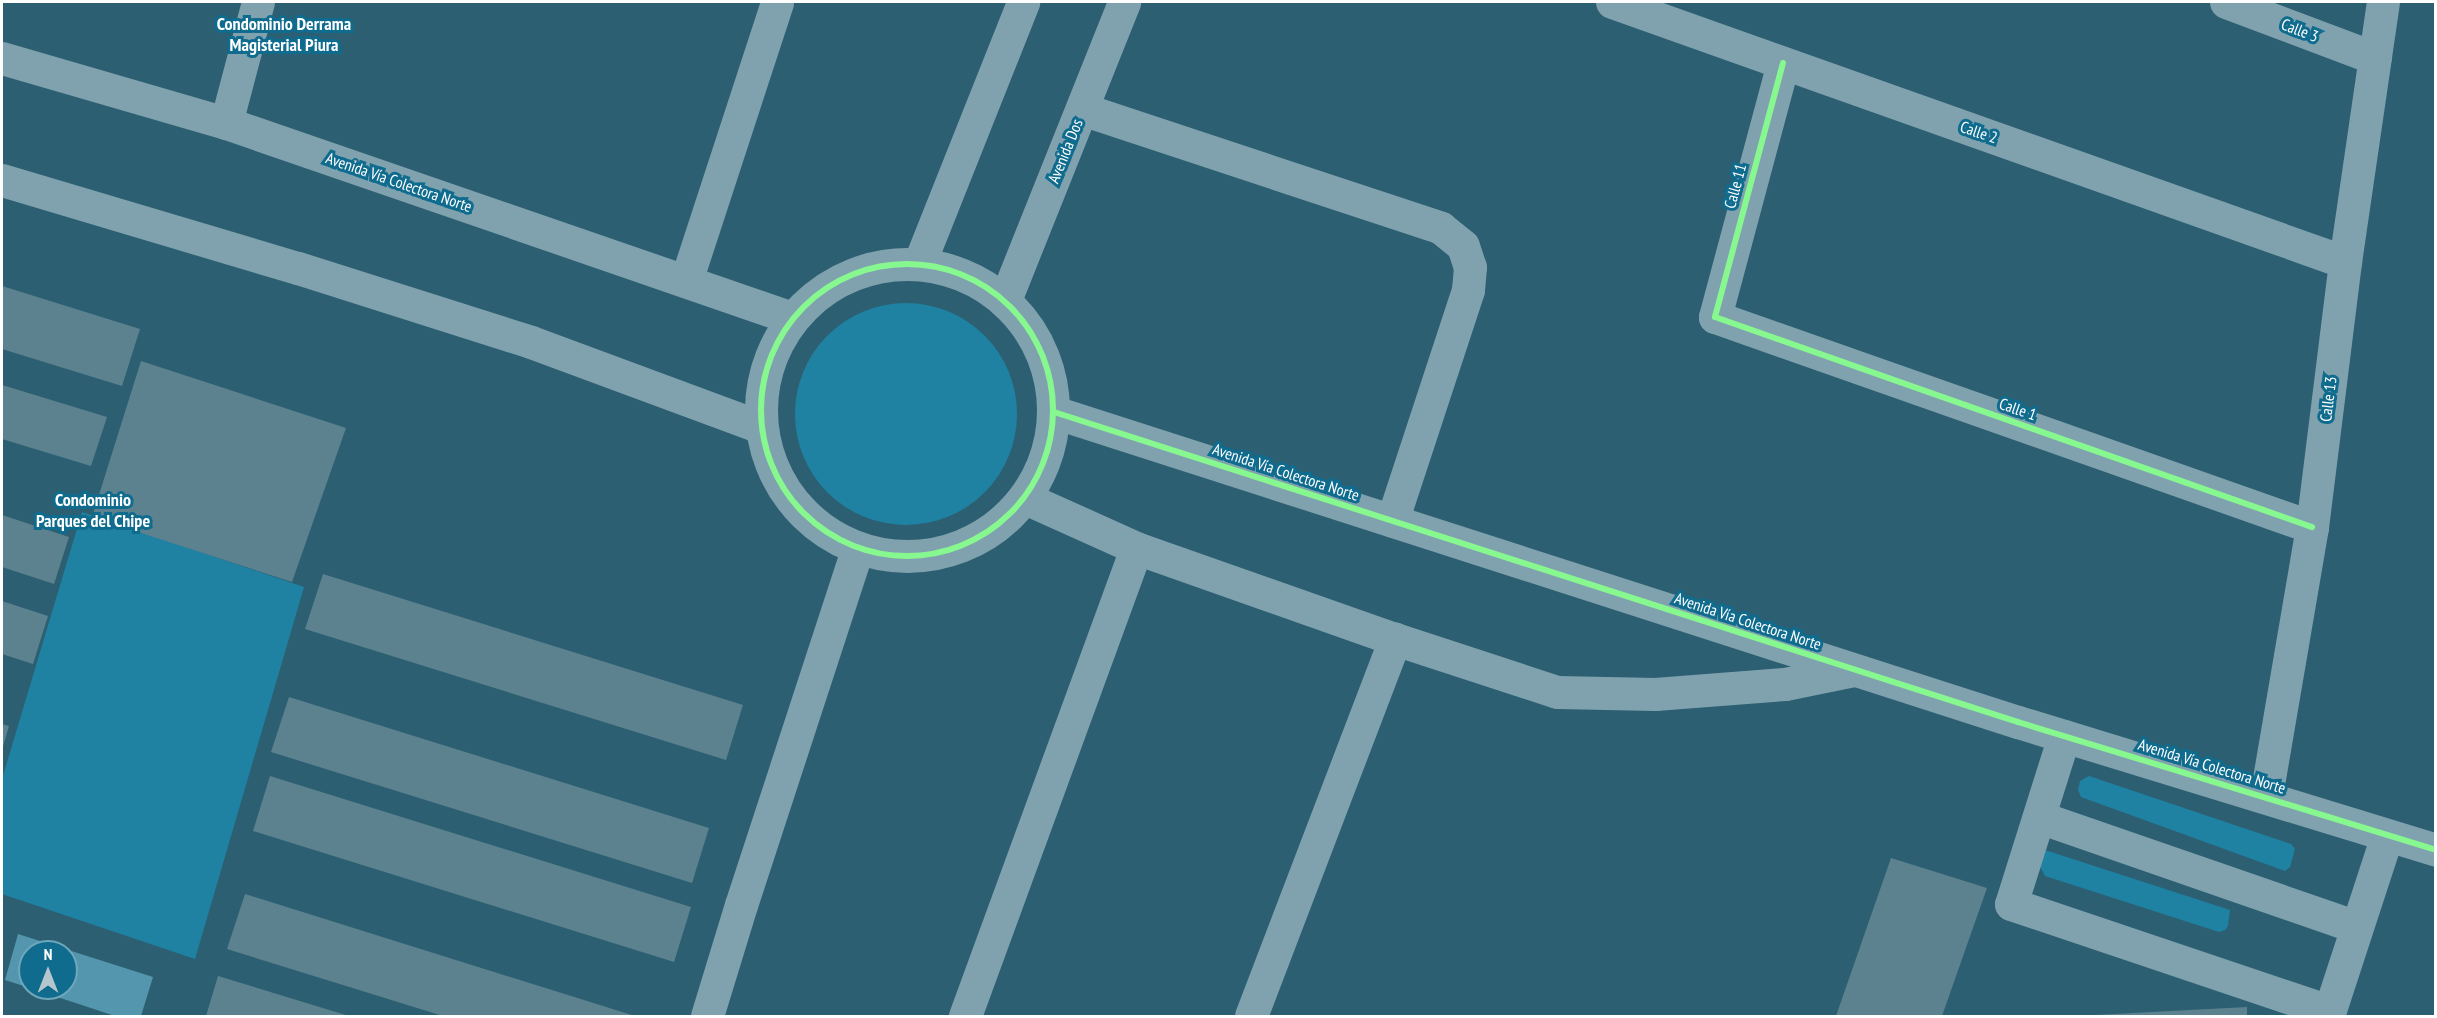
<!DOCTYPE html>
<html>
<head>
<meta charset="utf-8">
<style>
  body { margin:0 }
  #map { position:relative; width:2437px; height:1018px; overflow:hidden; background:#2c5f71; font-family:"PT Sans Narrow",sans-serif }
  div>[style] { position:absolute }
  .green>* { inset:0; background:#1f82a3 }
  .round { border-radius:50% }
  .water>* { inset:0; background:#5396ad }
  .building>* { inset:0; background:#5d828f }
  .minor>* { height:33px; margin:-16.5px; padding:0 16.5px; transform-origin:16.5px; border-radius:16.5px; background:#80a2ae }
  .minor>.ring { margin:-16.5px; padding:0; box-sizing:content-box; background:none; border:33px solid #80a2ae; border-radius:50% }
  .cycleway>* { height:6px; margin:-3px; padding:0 3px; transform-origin:3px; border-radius:3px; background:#87f88f }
  .cycleway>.ring { margin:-3px; padding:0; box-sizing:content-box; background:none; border:6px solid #87f88f; border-radius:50% }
  span { translate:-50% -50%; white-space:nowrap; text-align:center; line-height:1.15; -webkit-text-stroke:6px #0f6c8e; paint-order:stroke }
  .street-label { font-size:16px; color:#fff }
  .neighbourhood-label { font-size:18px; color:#fff; font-weight:700 }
  .frame { position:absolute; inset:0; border:3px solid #fff; pointer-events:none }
  .north { position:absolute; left:18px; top:940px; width:60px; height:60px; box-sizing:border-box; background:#0f6c8e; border:2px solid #6fa7bb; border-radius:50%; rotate:0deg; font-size:16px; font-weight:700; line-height:24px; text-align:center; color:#fff }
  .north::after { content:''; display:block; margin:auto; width:21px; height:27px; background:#b5c7cd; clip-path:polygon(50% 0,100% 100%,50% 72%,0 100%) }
</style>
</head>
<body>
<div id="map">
  <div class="green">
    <i class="round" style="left:795px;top:303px;width:222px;height:222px"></i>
    <i style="clip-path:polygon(82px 512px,304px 587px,195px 959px,2px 894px,2px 779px)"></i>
    <i style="clip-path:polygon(2089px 776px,2291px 844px,2295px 849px,2290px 867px,2285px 871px,2081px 797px,2078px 790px,2080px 781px)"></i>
    <i style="clip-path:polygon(2045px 850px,2230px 910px,2228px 926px,2225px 930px,2219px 932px,2045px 876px,2038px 863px)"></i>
  </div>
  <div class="water">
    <i style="clip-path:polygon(18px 934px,153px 977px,141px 1016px,115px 1016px,30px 988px,66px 988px,66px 952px,30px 952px,30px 988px,5px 980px)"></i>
  </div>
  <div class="building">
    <i style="clip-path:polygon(2px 286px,140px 329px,122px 386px,2px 349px)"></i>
    <i style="clip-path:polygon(141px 361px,346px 428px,292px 582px,92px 517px)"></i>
    <i style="clip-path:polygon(2px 385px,107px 417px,91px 466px,2px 439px)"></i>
    <i style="clip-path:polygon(2px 515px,69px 537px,54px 584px,2px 567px)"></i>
    <i style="clip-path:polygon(323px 574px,743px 705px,726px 760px,305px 629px)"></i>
    <i style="clip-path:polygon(2px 601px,48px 616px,33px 664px,2px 654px)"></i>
    <i style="clip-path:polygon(289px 697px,709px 828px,692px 883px,271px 752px)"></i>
    <i style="clip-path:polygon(2px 724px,9px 726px,2px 750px)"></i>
    <i style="clip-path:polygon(270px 776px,691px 907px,674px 962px,253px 831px)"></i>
    <i style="clip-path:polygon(1891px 858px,1987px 888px,1942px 1016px,1836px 1016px)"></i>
    <i style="clip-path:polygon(245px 894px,635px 1016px,443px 1016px,227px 949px)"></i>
    <i style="clip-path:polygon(218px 976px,349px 1016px,206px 1016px)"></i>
    <i style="clip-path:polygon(2247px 1007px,2247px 1016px,2095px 1016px,2095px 1015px)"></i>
  </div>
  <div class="minor">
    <i style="left:1612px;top:2px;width:778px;rotate:19.53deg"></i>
    <i style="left:2226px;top:2px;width:159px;rotate:20.6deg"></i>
    <i style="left:2px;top:58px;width:233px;rotate:16.2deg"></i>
    <i style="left:226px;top:123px;width:599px;rotate:19.01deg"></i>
    <i style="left:1783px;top:63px;width:263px;rotate:105deg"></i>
    <i style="left:1715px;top:317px;width:633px;rotate:19.38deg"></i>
    <i style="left:1082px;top:109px;width:378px;rotate:18.3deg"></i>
    <i style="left:1441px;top:228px;width:28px;rotate:39deg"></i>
    <i style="left:1463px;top:246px;width:22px;rotate:72deg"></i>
    <i style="left:1470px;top:267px;width:23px;rotate:95deg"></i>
    <i style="left:1468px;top:290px;width:243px;rotate:108.2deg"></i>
    <i style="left:226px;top:123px;width:125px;rotate:-75.2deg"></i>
    <i style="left:2px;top:180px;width:309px;rotate:16.6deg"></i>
    <i style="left:298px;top:268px;width:244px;rotate:17.6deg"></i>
    <i style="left:531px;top:342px;width:245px;rotate:20.3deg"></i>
    <i class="ring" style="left:761px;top:264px;width:259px;height:259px"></i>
    <i style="left:919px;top:264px;width:282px;rotate:-68.3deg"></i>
    <i style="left:686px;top:281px;width:293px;rotate:-71.9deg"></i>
    <i style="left:1005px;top:300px;width:321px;rotate:-68.2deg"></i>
    <i style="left:1054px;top:412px;width:1013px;rotate:17.83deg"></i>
    <i style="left:2018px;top:722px;width:437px;rotate:17deg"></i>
    <i style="left:1025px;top:498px;width:122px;rotate:24.2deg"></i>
    <i style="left:1136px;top:548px;width:275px;rotate:19.4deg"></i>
    <i style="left:1395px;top:639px;width:170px;rotate:18.1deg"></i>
    <i style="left:1557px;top:692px;width:98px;rotate:1.2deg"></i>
    <i style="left:1655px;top:694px;width:130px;rotate:-4.4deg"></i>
    <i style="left:1785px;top:684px;width:70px;rotate:-11.5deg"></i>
    <i style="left:2064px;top:736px;width:176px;rotate:107.5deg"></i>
    <i style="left:2011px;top:904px;width:336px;rotate:18.6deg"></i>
    <i style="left:2266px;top:796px;width:273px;rotate:-80.3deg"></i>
    <i style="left:2312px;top:527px;width:267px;rotate:-82.9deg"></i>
    <i style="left:2345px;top:262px;width:263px;rotate:-81.7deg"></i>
    <i style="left:2039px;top:817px;width:336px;rotate:19.1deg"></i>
    <i style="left:707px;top:1016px;width:116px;rotate:-73deg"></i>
    <i style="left:741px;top:905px;width:376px;rotate:-71.9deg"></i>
    <i style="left:965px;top:1016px;width:498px;rotate:-69.9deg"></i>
    <i style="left:1251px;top:1016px;width:404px;rotate:-69.1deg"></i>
    <i style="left:2328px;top:1016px;width:190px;rotate:-71.9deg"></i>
  </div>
  <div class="cycleway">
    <i style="left:1783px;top:63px;width:263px;rotate:105deg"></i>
    <i style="left:1715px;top:317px;width:633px;rotate:19.38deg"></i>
    <i class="ring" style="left:761px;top:264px;width:286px;height:286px"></i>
    <i style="left:1054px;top:412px;width:1013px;rotate:17.83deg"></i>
    <i style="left:2018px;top:722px;width:437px;rotate:17deg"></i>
  </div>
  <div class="street-label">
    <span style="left:2300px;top:30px;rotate:21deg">Calle 3</span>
    <span style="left:1979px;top:132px;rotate:19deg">Calle 2</span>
    <span style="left:1065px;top:151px;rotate:-68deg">Avenida Dos</span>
    <span style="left:399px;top:182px;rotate:19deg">Avenida Vía Colectora Norte</span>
    <span style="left:1735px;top:186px;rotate:-75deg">Calle 11</span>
    <span style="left:2328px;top:399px;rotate:-83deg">Calle 13</span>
    <span style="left:2018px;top:409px;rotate:19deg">Calle 1</span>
    <span style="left:1286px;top:472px;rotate:18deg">Avenida Vía Colectora Norte</span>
    <span style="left:1748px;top:621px;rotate:18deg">Avenida Vía Colectora Norte</span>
    <span style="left:2212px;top:766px;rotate:17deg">Avenida Vía Colectora Norte</span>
  </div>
  <div class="neighbourhood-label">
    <span style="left:284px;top:35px">Condominio Derrama<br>Magisterial Piura</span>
    <span style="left:93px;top:511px">Condominio<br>Parques del Chipe</span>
  </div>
  <div class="frame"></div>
  <div class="north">N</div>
</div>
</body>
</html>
